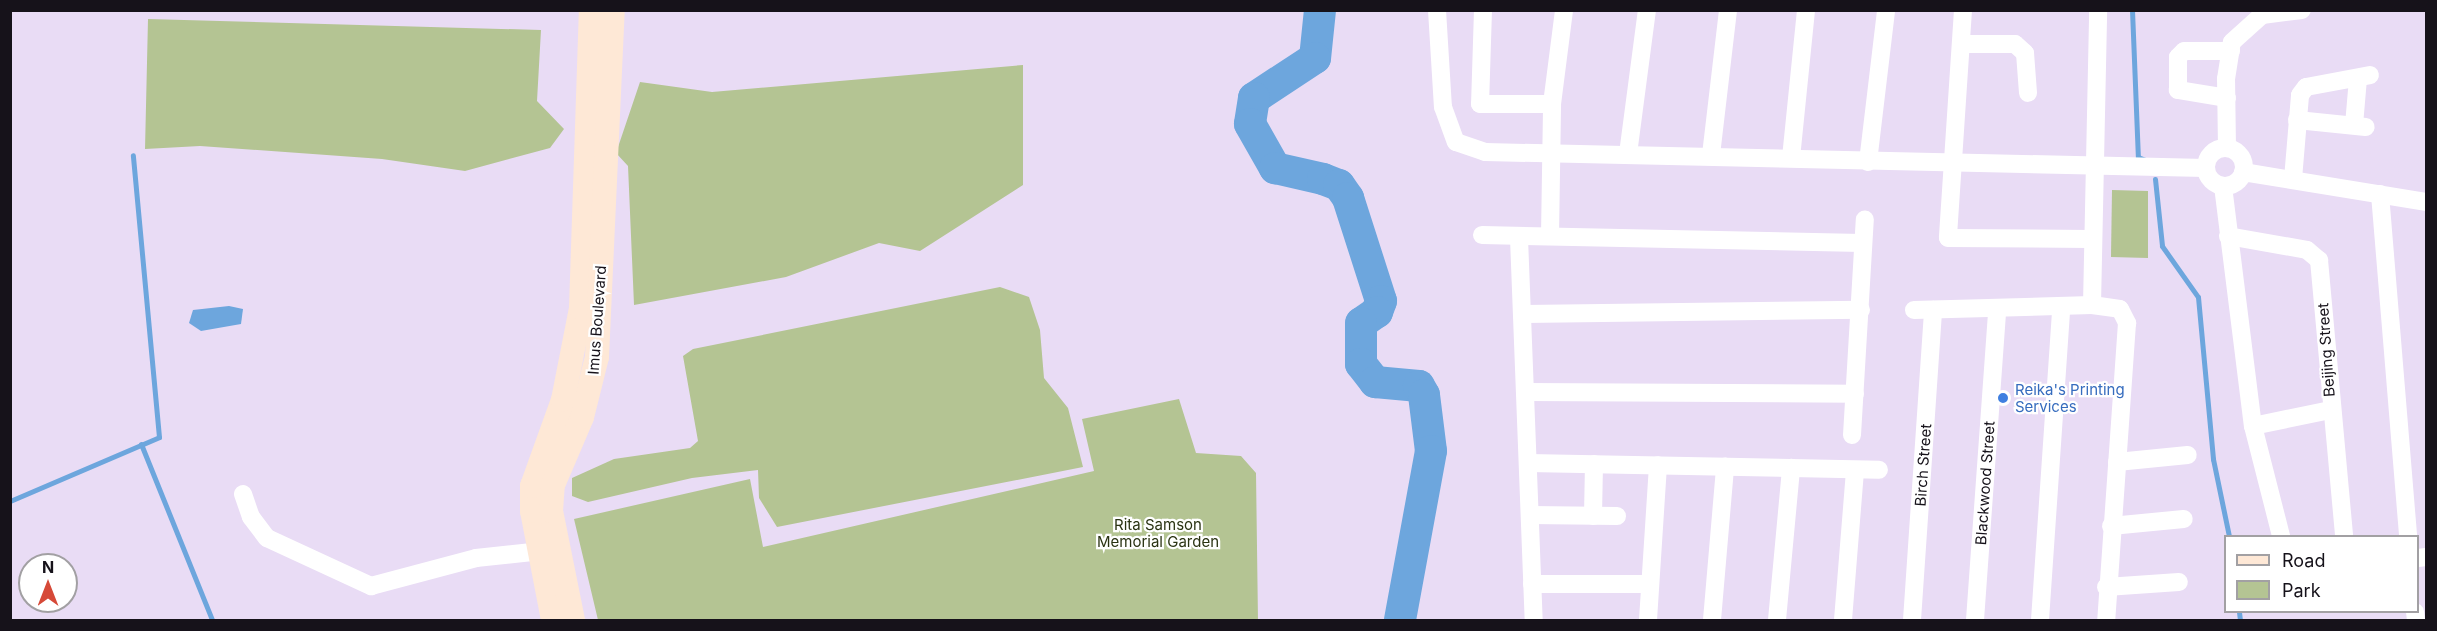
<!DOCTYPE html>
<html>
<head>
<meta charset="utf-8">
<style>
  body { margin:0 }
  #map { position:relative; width:2437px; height:631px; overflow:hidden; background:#e9dcf5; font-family:Inter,sans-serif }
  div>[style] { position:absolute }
  .green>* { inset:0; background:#b4c493 }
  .water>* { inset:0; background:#6da6dd }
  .stream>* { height:5px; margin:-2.5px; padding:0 2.5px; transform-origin:2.5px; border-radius:2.5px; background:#6da6dd }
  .river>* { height:32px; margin:-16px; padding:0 16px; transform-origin:16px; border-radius:16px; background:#6da6dd }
  .street>* { height:18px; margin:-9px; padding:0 9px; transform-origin:9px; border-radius:9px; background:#fff }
  .street>.ring { margin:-9px; padding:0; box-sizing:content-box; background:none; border:18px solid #fff; border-radius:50% }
  .secondary>* { height:24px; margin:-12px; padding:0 12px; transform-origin:12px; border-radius:12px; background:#fee8d6 }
  .dots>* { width:16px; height:16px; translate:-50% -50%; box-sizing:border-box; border:3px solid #fff; border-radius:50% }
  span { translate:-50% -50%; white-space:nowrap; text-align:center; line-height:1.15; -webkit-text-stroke:4.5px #fff; paint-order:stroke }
  .street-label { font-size:15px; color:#16121a }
  .shop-label { font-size:15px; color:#366cbe }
  .left { translate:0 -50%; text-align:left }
  .park-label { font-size:15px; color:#2a3313 }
  .frame { position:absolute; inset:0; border:12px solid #16121a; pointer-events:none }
  .legend { position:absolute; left:2224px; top:535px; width:195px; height:78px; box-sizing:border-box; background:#fff; border:2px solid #a2a0a3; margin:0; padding:8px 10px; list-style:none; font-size:18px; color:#16121a }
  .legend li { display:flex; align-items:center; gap:12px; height:30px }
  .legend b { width:30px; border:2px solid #a2a0a3 }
  .north { position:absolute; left:18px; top:553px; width:60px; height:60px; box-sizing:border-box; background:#fff; border:2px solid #a2a0a3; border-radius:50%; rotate:0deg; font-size:16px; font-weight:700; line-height:24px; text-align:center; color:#16121a }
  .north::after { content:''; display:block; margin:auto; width:21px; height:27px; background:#d64938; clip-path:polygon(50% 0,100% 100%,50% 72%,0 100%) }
</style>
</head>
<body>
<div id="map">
  <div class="green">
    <i style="clip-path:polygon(148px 19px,541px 30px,537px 101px,564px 129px,550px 148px,465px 171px,382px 159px,200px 146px,145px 149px)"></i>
    <i style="clip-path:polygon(1023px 65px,1023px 185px,920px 251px,879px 243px,786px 277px,634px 305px,628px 166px,616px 153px,640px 82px,712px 92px)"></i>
    <i style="clip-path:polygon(2112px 190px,2148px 191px,2148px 258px,2111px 257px)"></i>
    <i style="clip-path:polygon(1000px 287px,1029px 297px,1040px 330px,1044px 378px,1068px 408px,1083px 467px,777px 527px,759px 498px,758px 470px,692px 478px,588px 502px,572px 496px,572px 478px,614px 459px,690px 448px,698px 441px,683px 356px,693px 349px)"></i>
    <i style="clip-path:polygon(1179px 399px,1196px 453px,1241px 456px,1256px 473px,1258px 620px,598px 620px,574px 519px,750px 479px,763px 547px,1094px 471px,1082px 419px)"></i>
  </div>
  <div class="water">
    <i style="clip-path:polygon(229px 306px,243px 309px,241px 324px,201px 331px,189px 323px,193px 310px)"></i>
  </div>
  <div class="stream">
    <i style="left:2132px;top:10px;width:147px;rotate:87.7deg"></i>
    <i style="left:2138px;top:157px;width:8px;rotate:23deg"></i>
    <i style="left:2155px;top:179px;width:67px;rotate:84deg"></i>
    <i style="left:2162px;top:246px;width:62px;rotate:54.8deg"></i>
    <i style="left:2198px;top:297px;width:163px;rotate:84.7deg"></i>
    <i style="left:2213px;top:459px;width:79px;rotate:78.3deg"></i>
    <i style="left:141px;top:444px;width:190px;rotate:68deg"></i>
    <i style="left:10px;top:501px;width:162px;rotate:-23.2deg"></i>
    <i style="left:159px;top:437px;width:283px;rotate:-95.3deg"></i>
    <i style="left:2239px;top:612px;width:8px;rotate:83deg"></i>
  </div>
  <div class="river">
    <i style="left:1320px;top:10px;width:48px;rotate:95.9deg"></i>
    <i style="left:1315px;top:58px;width:73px;rotate:146.7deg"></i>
    <i style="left:1254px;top:98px;width:26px;rotate:99deg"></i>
    <i style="left:1250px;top:124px;width:51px;rotate:60.4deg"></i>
    <i style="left:1275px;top:168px;width:49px;rotate:12.9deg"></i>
    <i style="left:1323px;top:179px;width:17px;rotate:21deg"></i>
    <i style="left:1339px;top:185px;width:16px;rotate:55deg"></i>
    <i style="left:1348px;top:198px;width:108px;rotate:72.2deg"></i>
    <i style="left:1381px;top:301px;width:12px;rotate:110deg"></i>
    <i style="left:1377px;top:312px;width:19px;rotate:145deg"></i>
    <i style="left:1361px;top:323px;width:41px;rotate:90deg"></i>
    <i style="left:1361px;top:364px;width:23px;rotate:52deg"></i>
    <i style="left:1375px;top:382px;width:44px;rotate:5.2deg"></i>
    <i style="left:1419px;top:386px;width:10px;rotate:61deg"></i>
    <i style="left:1424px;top:395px;width:56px;rotate:82.9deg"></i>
    <i style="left:1431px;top:451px;width:172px;rotate:100.4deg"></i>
  </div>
  <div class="street">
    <i style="left:1437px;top:10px;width:97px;rotate:86.5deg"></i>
    <i style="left:1443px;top:107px;width:37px;rotate:70deg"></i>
    <i style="left:1456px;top:142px;width:31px;rotate:19deg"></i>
    <i style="left:1485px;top:152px;width:721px;rotate:1.27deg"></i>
    <i style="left:1483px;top:10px;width:94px;rotate:91.8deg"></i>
    <i style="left:1480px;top:104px;width:72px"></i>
    <i style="left:1963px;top:10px;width:228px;rotate:93.8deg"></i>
    <i style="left:1948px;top:238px;width:144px;rotate:0.4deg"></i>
    <i style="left:1962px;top:44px;width:53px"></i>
    <i style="left:2015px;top:44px;width:13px;rotate:42deg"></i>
    <i style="left:2025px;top:53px;width:40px;rotate:85.7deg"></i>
    <i style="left:2227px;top:98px;width:50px;rotate:-170.7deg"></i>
    <i style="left:2178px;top:90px;width:33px;rotate:-90deg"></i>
    <i style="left:2178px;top:57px;width:8px;rotate:-45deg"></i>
    <i style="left:2184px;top:51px;width:47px"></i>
    <i style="left:2297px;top:120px;width:69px;rotate:5.8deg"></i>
    <i style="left:2354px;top:125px;width:47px;rotate:-85.1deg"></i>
    <i style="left:2227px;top:148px;width:69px;rotate:-90.8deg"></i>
    <i style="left:2226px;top:79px;width:37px;rotate:-81deg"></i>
    <i style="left:2232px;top:42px;width:40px;rotate:-42deg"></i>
    <i style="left:2262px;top:15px;width:40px;rotate:-7.1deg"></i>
    <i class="ring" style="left:2206px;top:148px;width:20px;height:20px"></i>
    <i style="left:1628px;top:154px;width:145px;rotate:-82.5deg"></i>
    <i style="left:1711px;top:155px;width:146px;rotate:-83.3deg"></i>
    <i style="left:1791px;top:158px;width:149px;rotate:-84.2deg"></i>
    <i style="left:1868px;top:162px;width:153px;rotate:-83.2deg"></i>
    <i style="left:2243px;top:172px;width:185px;rotate:9.3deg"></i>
    <i style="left:2293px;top:179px;width:84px;rotate:-85.2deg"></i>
    <i style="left:2300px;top:95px;width:10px;rotate:-53deg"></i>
    <i style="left:2306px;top:87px;width:65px;rotate:-10.6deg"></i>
    <i style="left:2223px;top:186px;width:242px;rotate:82.9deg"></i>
    <i style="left:2253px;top:426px;width:114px;rotate:75.7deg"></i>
    <i style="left:2380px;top:194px;width:343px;rotate:85.3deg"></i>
    <i style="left:1482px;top:235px;width:380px;rotate:1.2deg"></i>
    <i style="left:1550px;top:236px;width:132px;rotate:-89.1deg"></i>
    <i style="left:1552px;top:104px;width:95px;rotate:-82.7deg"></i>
    <i style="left:2228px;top:236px;width:80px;rotate:10deg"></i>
    <i style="left:2307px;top:250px;width:16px;rotate:40deg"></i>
    <i style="left:2319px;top:260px;width:277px;rotate:84.8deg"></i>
    <i style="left:1519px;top:238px;width:382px;rotate:87.8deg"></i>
    <i style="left:2092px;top:305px;width:28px;rotate:8deg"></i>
    <i style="left:2120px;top:309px;width:16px;rotate:63deg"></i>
    <i style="left:2127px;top:323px;width:298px;rotate:94deg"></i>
    <i style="left:1914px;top:310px;width:178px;rotate:-1.6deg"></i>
    <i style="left:2092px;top:305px;width:295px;rotate:-88.8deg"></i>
    <i style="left:1522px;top:314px;width:339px;rotate:-0.7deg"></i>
    <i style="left:1525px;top:392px;width:330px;rotate:0.3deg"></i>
    <i style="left:2253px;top:426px;width:79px;rotate:-11.7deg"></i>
    <i style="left:1852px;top:435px;width:216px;rotate:-86.6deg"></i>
    <i style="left:2117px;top:462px;width:71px;rotate:-5.6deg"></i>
    <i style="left:1528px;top:463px;width:351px;rotate:1.1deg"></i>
    <i style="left:243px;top:494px;width:24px;rotate:71deg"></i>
    <i style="left:251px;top:517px;width:26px;rotate:53deg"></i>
    <i style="left:267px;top:538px;width:115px;rotate:24.8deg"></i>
    <i style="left:371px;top:586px;width:109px;rotate:-14.9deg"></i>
    <i style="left:476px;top:558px;width:75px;rotate:-6.1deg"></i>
    <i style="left:1530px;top:515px;width:87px;rotate:0.7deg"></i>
    <i style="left:1593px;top:516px;width:52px;rotate:-88.9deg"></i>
    <i style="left:2111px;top:526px;width:73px;rotate:-5.5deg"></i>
    <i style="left:2418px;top:558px;width:8px;rotate:-7deg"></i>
    <i style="left:1532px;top:584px;width:118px"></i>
    <i style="left:2106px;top:587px;width:73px;rotate:-3.9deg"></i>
    <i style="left:2415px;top:612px;width:8px;rotate:83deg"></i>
    <i style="left:1648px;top:620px;width:155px;rotate:-86.3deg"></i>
    <i style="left:1712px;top:620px;width:154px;rotate:-85.1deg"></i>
    <i style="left:1777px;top:620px;width:153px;rotate:-84.7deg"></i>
    <i style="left:1843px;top:620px;width:150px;rotate:-85.4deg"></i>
    <i style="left:1912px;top:620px;width:311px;rotate:-86.1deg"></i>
    <i style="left:1975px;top:620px;width:311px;rotate:-85.9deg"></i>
    <i style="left:2040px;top:620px;width:313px;rotate:-86.1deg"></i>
  </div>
  <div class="secondary">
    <i style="left:553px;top:620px;width:111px;rotate:-100.9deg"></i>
    <i style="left:532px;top:511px;width:25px;rotate:-90deg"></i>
    <i style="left:532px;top:486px;width:91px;rotate:-70.2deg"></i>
    <i style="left:563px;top:400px;width:94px;rotate:-78.9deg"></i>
    <i style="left:581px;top:308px;width:298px;rotate:-88.1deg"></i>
    <i style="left:573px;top:620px;width:111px;rotate:-101.4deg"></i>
    <i style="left:551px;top:511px;width:26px;rotate:-86deg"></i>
    <i style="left:553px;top:485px;width:74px;rotate:-66.9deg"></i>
    <i style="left:582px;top:417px;width:62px;rotate:-76deg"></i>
    <i style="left:597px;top:357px;width:347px;rotate:-87.4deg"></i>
  </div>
  <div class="dots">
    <i style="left:2003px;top:398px;background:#3f7fe0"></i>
  </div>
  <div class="street-label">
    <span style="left:597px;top:320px;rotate:-86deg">Imus Boulevard</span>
    <span style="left:2326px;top:350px;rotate:-94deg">Beijing Street</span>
    <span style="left:1923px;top:465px;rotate:-86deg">Birch Street</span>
    <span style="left:1985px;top:483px;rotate:-86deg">Blackwood Street</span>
  </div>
  <div class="shop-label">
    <span class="left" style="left:2015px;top:398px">Reika's Printing<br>Services</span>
  </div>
  <div class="park-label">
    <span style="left:1158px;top:533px">Rita Samson<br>Memorial Garden</span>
  </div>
  <div class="frame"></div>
  <ul class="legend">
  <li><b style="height:8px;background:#fee8d6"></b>Road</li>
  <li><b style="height:16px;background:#b4c493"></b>Park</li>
  </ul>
  <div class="north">N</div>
</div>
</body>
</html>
